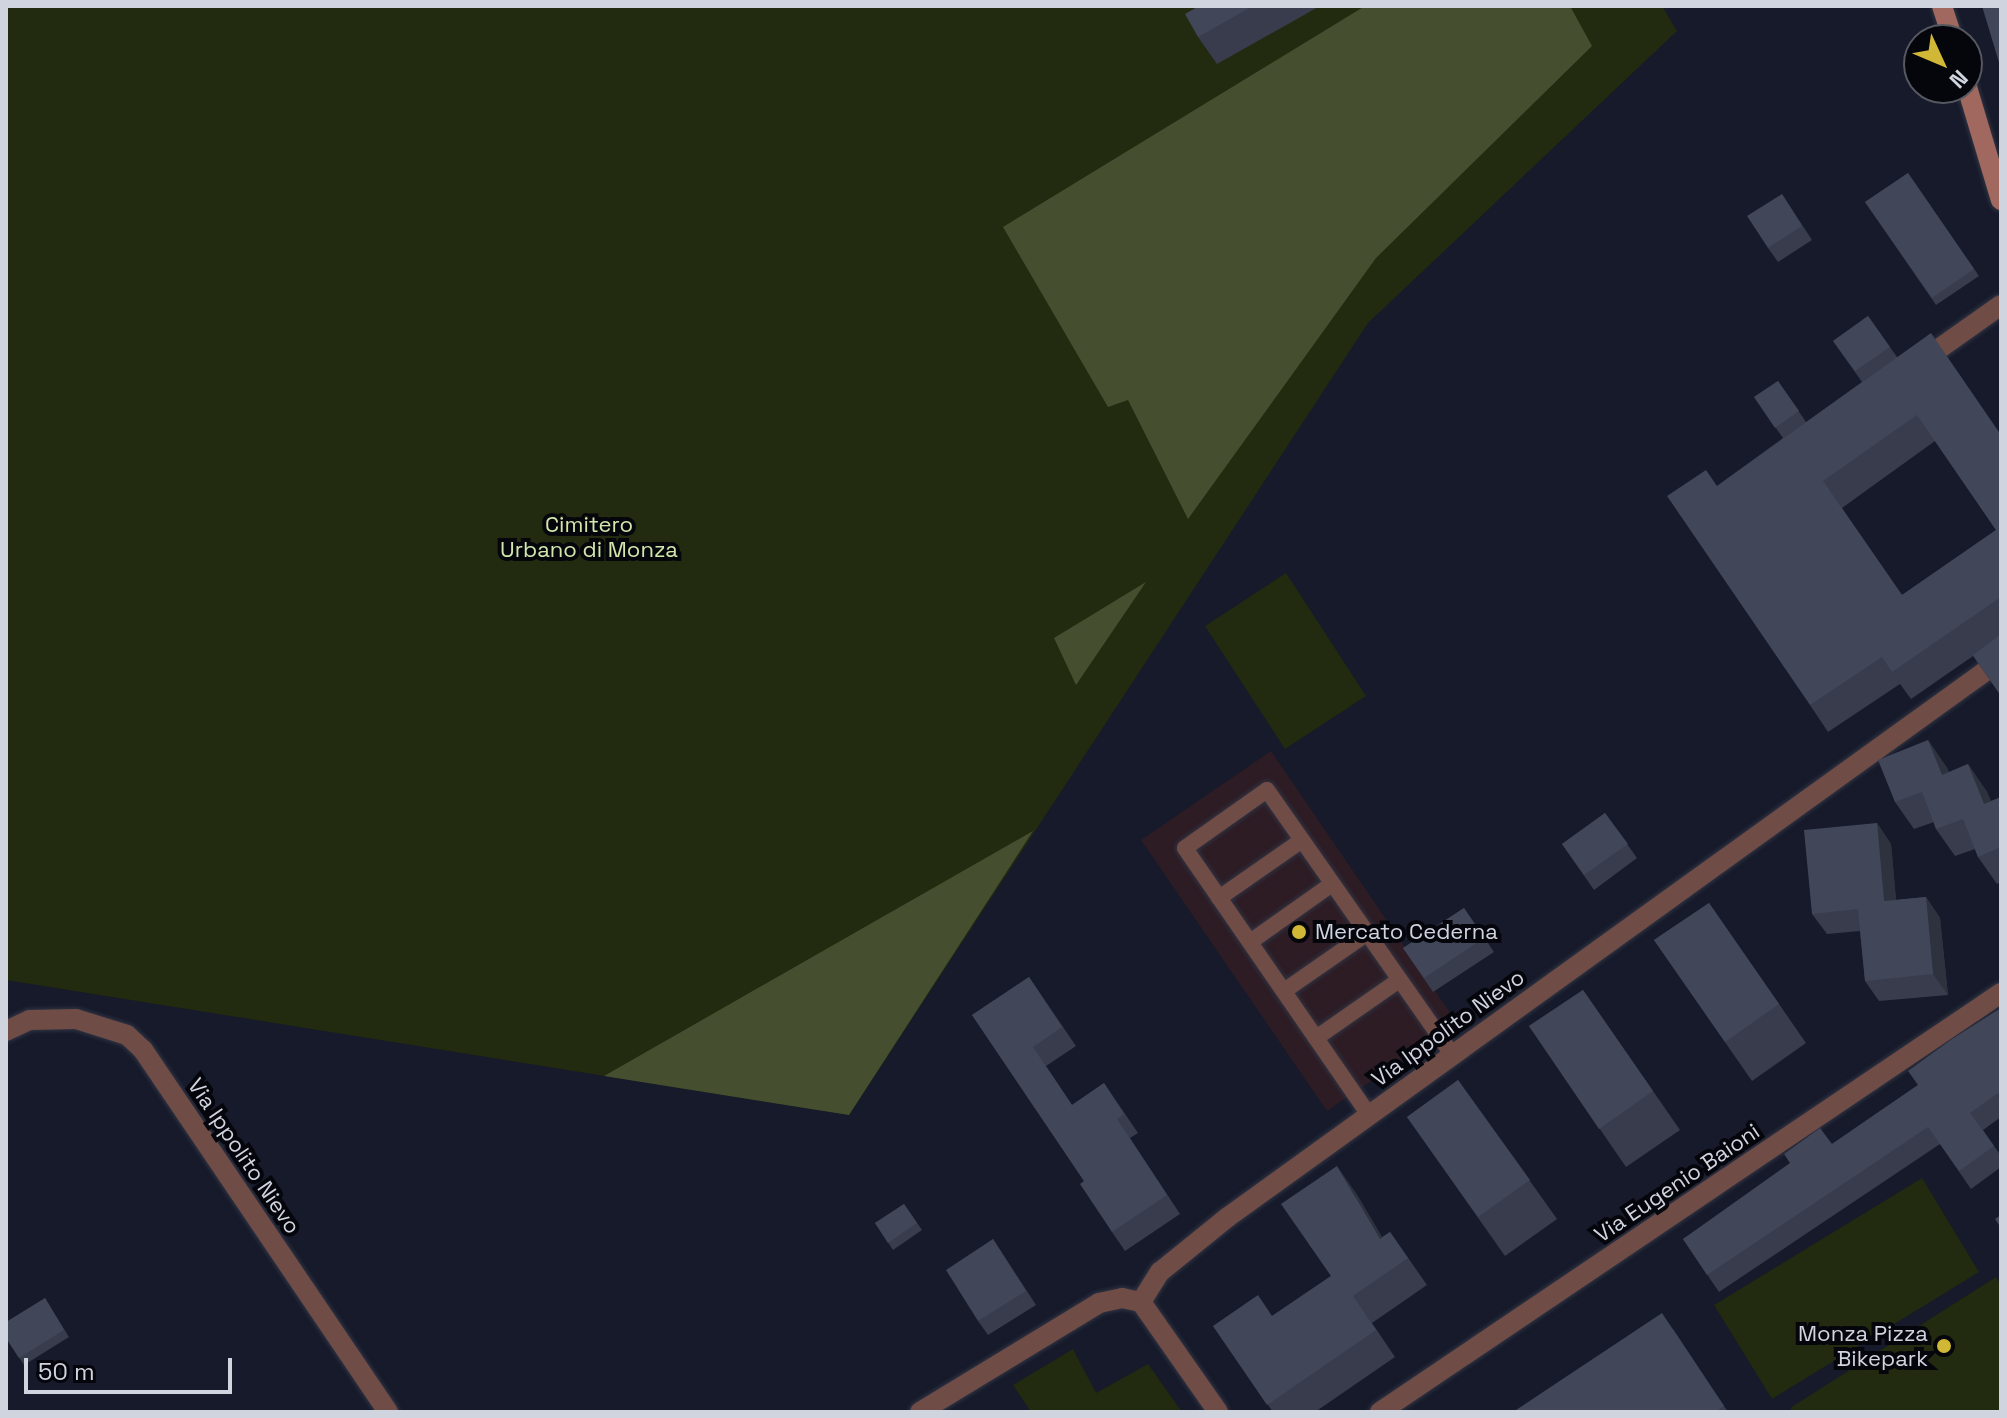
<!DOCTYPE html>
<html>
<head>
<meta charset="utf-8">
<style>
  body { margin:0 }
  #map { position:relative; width:2007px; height:1418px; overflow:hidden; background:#161a2a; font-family:"Space Grotesk",sans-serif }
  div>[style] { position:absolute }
  .commercial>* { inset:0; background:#2d1c24 }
  .green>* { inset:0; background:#222a0f }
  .forest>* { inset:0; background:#454f30 }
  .roads { filter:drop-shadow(0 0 2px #303443) drop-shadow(0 0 2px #303443) }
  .lane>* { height:16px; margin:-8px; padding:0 8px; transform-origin:8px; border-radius:8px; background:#704c46 }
  .street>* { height:20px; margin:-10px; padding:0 10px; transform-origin:10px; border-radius:10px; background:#704c46 }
  .secondary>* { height:20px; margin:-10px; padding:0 10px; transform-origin:10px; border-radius:10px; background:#a0685e }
  .wall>* { inset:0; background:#383c4d }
  .shaded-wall>* { inset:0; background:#2e313e }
  .building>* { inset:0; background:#414659 }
  .dots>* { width:22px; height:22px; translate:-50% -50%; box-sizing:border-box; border:4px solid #04060c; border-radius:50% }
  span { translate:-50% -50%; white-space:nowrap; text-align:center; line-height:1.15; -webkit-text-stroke:8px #04060c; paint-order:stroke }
  .park-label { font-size:22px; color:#d3e7ac }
  .poi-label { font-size:22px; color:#d0d4df }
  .left { translate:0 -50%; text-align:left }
  .right { translate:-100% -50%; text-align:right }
  .street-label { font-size:22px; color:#d0d4df }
  .frame { position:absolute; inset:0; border:8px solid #d0d4df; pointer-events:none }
  .north { position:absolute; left:1903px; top:24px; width:80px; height:80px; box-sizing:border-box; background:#04060c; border:2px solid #565860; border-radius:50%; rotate:134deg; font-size:22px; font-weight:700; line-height:32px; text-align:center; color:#d0d4df }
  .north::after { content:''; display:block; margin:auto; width:28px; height:36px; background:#d0b836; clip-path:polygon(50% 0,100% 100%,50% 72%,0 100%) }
  .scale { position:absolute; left:24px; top:1358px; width:208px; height:36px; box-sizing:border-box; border:4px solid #d0d4df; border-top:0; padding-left:10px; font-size:24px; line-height:28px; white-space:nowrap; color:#d0d4df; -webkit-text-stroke:6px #04060c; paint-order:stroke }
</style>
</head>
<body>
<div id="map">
  <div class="commercial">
    <i style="clip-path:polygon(1271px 751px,1457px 1023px,1327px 1111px,1141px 840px)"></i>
  </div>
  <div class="green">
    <i style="clip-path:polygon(6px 6px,1662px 6px,1677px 31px,1368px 323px,849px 1115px,6px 980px)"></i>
    <i style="clip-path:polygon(1286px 573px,1366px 696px,1285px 749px,1205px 626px)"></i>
    <i style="clip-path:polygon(1922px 1178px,1979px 1272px,1772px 1399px,1714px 1305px)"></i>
    <i style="clip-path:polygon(1996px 1277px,2001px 1285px,2001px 1412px,1793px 1412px,1790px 1408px)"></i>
    <i style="clip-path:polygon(1073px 1349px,1096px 1393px,1148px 1364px,1182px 1412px,1031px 1412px,1013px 1385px)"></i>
  </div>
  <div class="forest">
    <i style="clip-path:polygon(1365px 6px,1570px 6px,1592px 46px,1376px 258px,1188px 519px,1128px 400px,1108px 407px,1003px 227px)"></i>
    <i style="clip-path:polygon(1146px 582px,1076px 685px,1054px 638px)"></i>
    <i style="clip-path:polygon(1033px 831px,849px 1115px,604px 1076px)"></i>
  </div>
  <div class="roads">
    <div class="lane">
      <i style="left:1219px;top:898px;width:101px;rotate:-34.9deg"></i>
      <i style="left:1250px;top:942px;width:100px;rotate:-35.3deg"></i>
      <i style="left:1284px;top:991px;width:100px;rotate:-34.8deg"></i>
      <i style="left:1316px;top:1038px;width:101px;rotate:-34.9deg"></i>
      <i style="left:1369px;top:1115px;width:324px;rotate:-124.6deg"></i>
      <i style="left:1185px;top:848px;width:100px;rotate:-35.3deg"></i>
      <i style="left:1267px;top:790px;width:322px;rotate:55deg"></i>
    </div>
    <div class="street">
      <i style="left:1919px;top:363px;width:100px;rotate:-35.3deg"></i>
      <i style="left:6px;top:1031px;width:26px;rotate:-25deg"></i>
      <i style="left:30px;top:1020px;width:46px;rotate:-1.2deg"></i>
      <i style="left:76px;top:1019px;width:53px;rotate:17.4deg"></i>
      <i style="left:127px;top:1035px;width:22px;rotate:43deg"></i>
      <i style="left:143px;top:1050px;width:437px;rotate:55.9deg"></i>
      <i style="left:1141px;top:1302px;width:36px;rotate:-58deg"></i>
      <i style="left:1160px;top:1272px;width:87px;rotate:-39deg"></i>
      <i style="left:1228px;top:1217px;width:953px;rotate:-35.78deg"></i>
      <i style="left:1141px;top:1302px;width:134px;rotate:55deg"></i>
      <i style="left:920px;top:1412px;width:210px;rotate:-31.3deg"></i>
      <i style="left:1099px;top:1303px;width:24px;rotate:-12deg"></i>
      <i style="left:1122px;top:1298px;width:19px;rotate:12deg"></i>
      <i style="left:1380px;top:1412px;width:749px;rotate:-34.01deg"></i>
    </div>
    <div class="secondary">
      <i style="left:1942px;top:6px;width:36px;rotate:72deg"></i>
      <i style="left:1967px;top:87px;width:118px;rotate:73.3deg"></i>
    </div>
  </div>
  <div class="wall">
    <i style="clip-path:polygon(1199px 6px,1320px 6px,1217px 64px,1198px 37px)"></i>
    <i style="clip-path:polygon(1908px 173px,1979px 276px,1936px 305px,1865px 202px)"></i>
    <i style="clip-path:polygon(1782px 194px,1812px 240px,1778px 262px,1768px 248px)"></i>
    <i style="clip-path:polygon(evenodd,1868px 316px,1897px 357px,2001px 434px,2001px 696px,1973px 656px,1911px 699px,1900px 684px,1828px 732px,1810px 705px,1717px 486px,1783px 438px,1754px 397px,1778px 381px,1806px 422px,1862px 382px,1833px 341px,1868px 316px,1935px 441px,1996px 530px,1902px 595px,1842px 508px,1935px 441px)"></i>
    <i style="clip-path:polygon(1928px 740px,1947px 768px,1949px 772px,1968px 764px,1987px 792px,1991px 801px,2001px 797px,2001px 882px,1997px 884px,1978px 857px,1975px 849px,1955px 856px,1936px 829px,1934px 822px,1914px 829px,1895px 802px)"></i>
    <i style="clip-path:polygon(1605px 813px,1637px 858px,1594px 890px,1562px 844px)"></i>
    <i style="clip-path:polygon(1877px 823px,1891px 844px,1896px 900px,1926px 897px,1940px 918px,1948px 995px,1879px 1001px,1865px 981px,1860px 931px,1827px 934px,1812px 914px)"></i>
    <i style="clip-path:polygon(1709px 903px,1806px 1043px,1752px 1081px,1654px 940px)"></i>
    <i style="clip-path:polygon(1464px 908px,1494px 952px,1433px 992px,1403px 948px)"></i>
    <i style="clip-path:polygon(1029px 977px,1076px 1046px,1046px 1066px,1072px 1105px,1104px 1083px,1138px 1133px,1130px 1138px,1180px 1214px,1125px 1251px,1112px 1232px,1084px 1181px,972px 1015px)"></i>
    <i style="clip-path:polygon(1583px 990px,1680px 1130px,1626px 1167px,1529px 1026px)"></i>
    <i style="clip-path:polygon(2001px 1008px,2001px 1117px,1983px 1130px,2001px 1156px,2001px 1167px,1971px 1189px,1940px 1144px,1719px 1292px,1683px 1239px,1832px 1144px,1918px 1085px)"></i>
    <i style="clip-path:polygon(1458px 1080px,1557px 1219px,1505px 1256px,1407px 1117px)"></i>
    <i style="clip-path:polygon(1356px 1193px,1382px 1237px,1390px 1232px,1427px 1285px,1372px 1323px,1395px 1357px,1315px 1412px,1273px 1412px,1213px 1326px,1272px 1316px,1331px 1276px)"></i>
    <i style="clip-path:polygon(904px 1204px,922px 1230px,893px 1250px,875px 1223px)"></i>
    <i style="clip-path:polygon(993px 1239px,1036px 1305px,988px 1335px,978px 1321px)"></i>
    <i style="clip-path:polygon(45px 1298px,69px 1337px,24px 1365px,6px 1338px)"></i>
    <i style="clip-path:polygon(1673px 1329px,1728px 1412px,1513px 1412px)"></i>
  </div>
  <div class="shaded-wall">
    <i style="clip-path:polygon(1928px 740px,1947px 768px,1961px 802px,1942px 775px)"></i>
    <i style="clip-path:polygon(1968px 764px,1987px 792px,2001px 826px,1984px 804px)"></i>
    <i style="clip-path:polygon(1877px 823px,1891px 844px,1898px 922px,1884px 901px)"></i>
    <i style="clip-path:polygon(1926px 897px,1940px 918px,1948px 995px,1933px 974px)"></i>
    <i style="clip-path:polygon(1337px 1166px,1356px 1193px,1399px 1266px,1380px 1239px)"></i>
  </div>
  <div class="building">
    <i style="clip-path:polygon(1199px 6px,1253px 6px,1198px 37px,1185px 14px)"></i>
    <i style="clip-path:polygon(1982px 6px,2001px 6px,2001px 69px)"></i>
    <i style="clip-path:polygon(1908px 173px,1974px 269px,1932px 298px,1865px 202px)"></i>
    <i style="clip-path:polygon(1782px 194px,1802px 226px,1768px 248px,1747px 216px)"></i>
    <i style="clip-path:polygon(1868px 316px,1890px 347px,1855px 371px,1833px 341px)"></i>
    <i style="clip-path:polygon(evenodd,1931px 333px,2001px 435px,2001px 597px,1892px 672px,1882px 657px,1810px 705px,1667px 496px,1706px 470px,1717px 486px,1931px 333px,1917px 415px,1996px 530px,1902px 595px,1823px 481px,1917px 415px)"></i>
    <i style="clip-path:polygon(1778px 381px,1799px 411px,1775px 428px,1754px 397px)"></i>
    <i style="clip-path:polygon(2001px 634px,2001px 696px,1973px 655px)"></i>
    <i style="clip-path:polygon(1928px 740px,1942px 775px,1968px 764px,1984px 804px,2001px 797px,2001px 847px,1978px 857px,1963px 819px,1936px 829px,1922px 792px,1895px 802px,1878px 760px)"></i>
    <i style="clip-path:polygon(1605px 813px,1628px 844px,1584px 875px,1562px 844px)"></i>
    <i style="clip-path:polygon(1877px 823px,1884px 901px,1926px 897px,1933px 974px,1865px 981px,1858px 909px,1812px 914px,1804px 830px)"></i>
    <i style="clip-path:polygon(1709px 903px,1779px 1004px,1725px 1042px,1654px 940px)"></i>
    <i style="clip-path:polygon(1464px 908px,1484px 938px,1424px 978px,1403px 948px)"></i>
    <i style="clip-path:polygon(1029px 977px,1062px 1027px,1033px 1047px,1072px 1105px,1104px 1083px,1124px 1114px,1117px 1119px,1167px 1195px,1112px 1232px,1080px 1184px,1084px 1181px,972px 1015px)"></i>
    <i style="clip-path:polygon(1583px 990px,1653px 1091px,1599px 1129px,1529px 1026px)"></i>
    <i style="clip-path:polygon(2001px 1008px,2001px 1091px,1970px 1113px,1994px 1146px,1959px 1171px,1928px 1127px,1707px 1275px,1683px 1239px,1790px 1163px,1784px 1154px,1820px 1128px,1832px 1144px,1918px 1085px,1908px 1071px,1952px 1039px)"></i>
    <i style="clip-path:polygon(1458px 1080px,1530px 1180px,1478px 1217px,1407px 1117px)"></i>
    <i style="clip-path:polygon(1337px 1166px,1380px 1239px,1390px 1232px,1408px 1258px,1353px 1296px,1376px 1330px,1267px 1405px,1213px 1326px,1258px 1295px,1272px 1316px,1331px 1276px,1281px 1204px)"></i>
    <i style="clip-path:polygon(904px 1204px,917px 1223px,888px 1243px,875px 1223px)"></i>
    <i style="clip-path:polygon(2001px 1215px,2001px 1228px,1995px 1219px)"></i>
    <i style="clip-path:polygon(993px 1239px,1026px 1291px,978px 1321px,946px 1270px)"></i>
    <i style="clip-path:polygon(45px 1298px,64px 1330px,19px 1358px,6px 1338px,6px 1322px)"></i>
    <i style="clip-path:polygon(1662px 1313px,1724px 1406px,1715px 1412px,1513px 1412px)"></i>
  </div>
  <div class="dots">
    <i style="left:1299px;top:932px;background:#d0b836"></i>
    <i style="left:1944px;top:1346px;background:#d0b836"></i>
  </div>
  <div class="park-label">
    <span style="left:589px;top:537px">Cimitero<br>Urbano di Monza</span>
  </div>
  <div class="poi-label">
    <span class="left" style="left:1315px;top:932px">Mercato Cederna</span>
    <span class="right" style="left:1928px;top:1346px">Monza Pizza<br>Bikepark</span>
  </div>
  <div class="street-label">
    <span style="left:1448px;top:1028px;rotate:-36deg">Via Ippolito Nievo</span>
    <span style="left:244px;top:1156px;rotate:56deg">Via Ippolito Nievo</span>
    <span style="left:1677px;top:1183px;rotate:-34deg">Via Eugenio Baioni</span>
  </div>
  <div class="frame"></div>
  <div class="north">N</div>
  <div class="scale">50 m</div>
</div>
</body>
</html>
